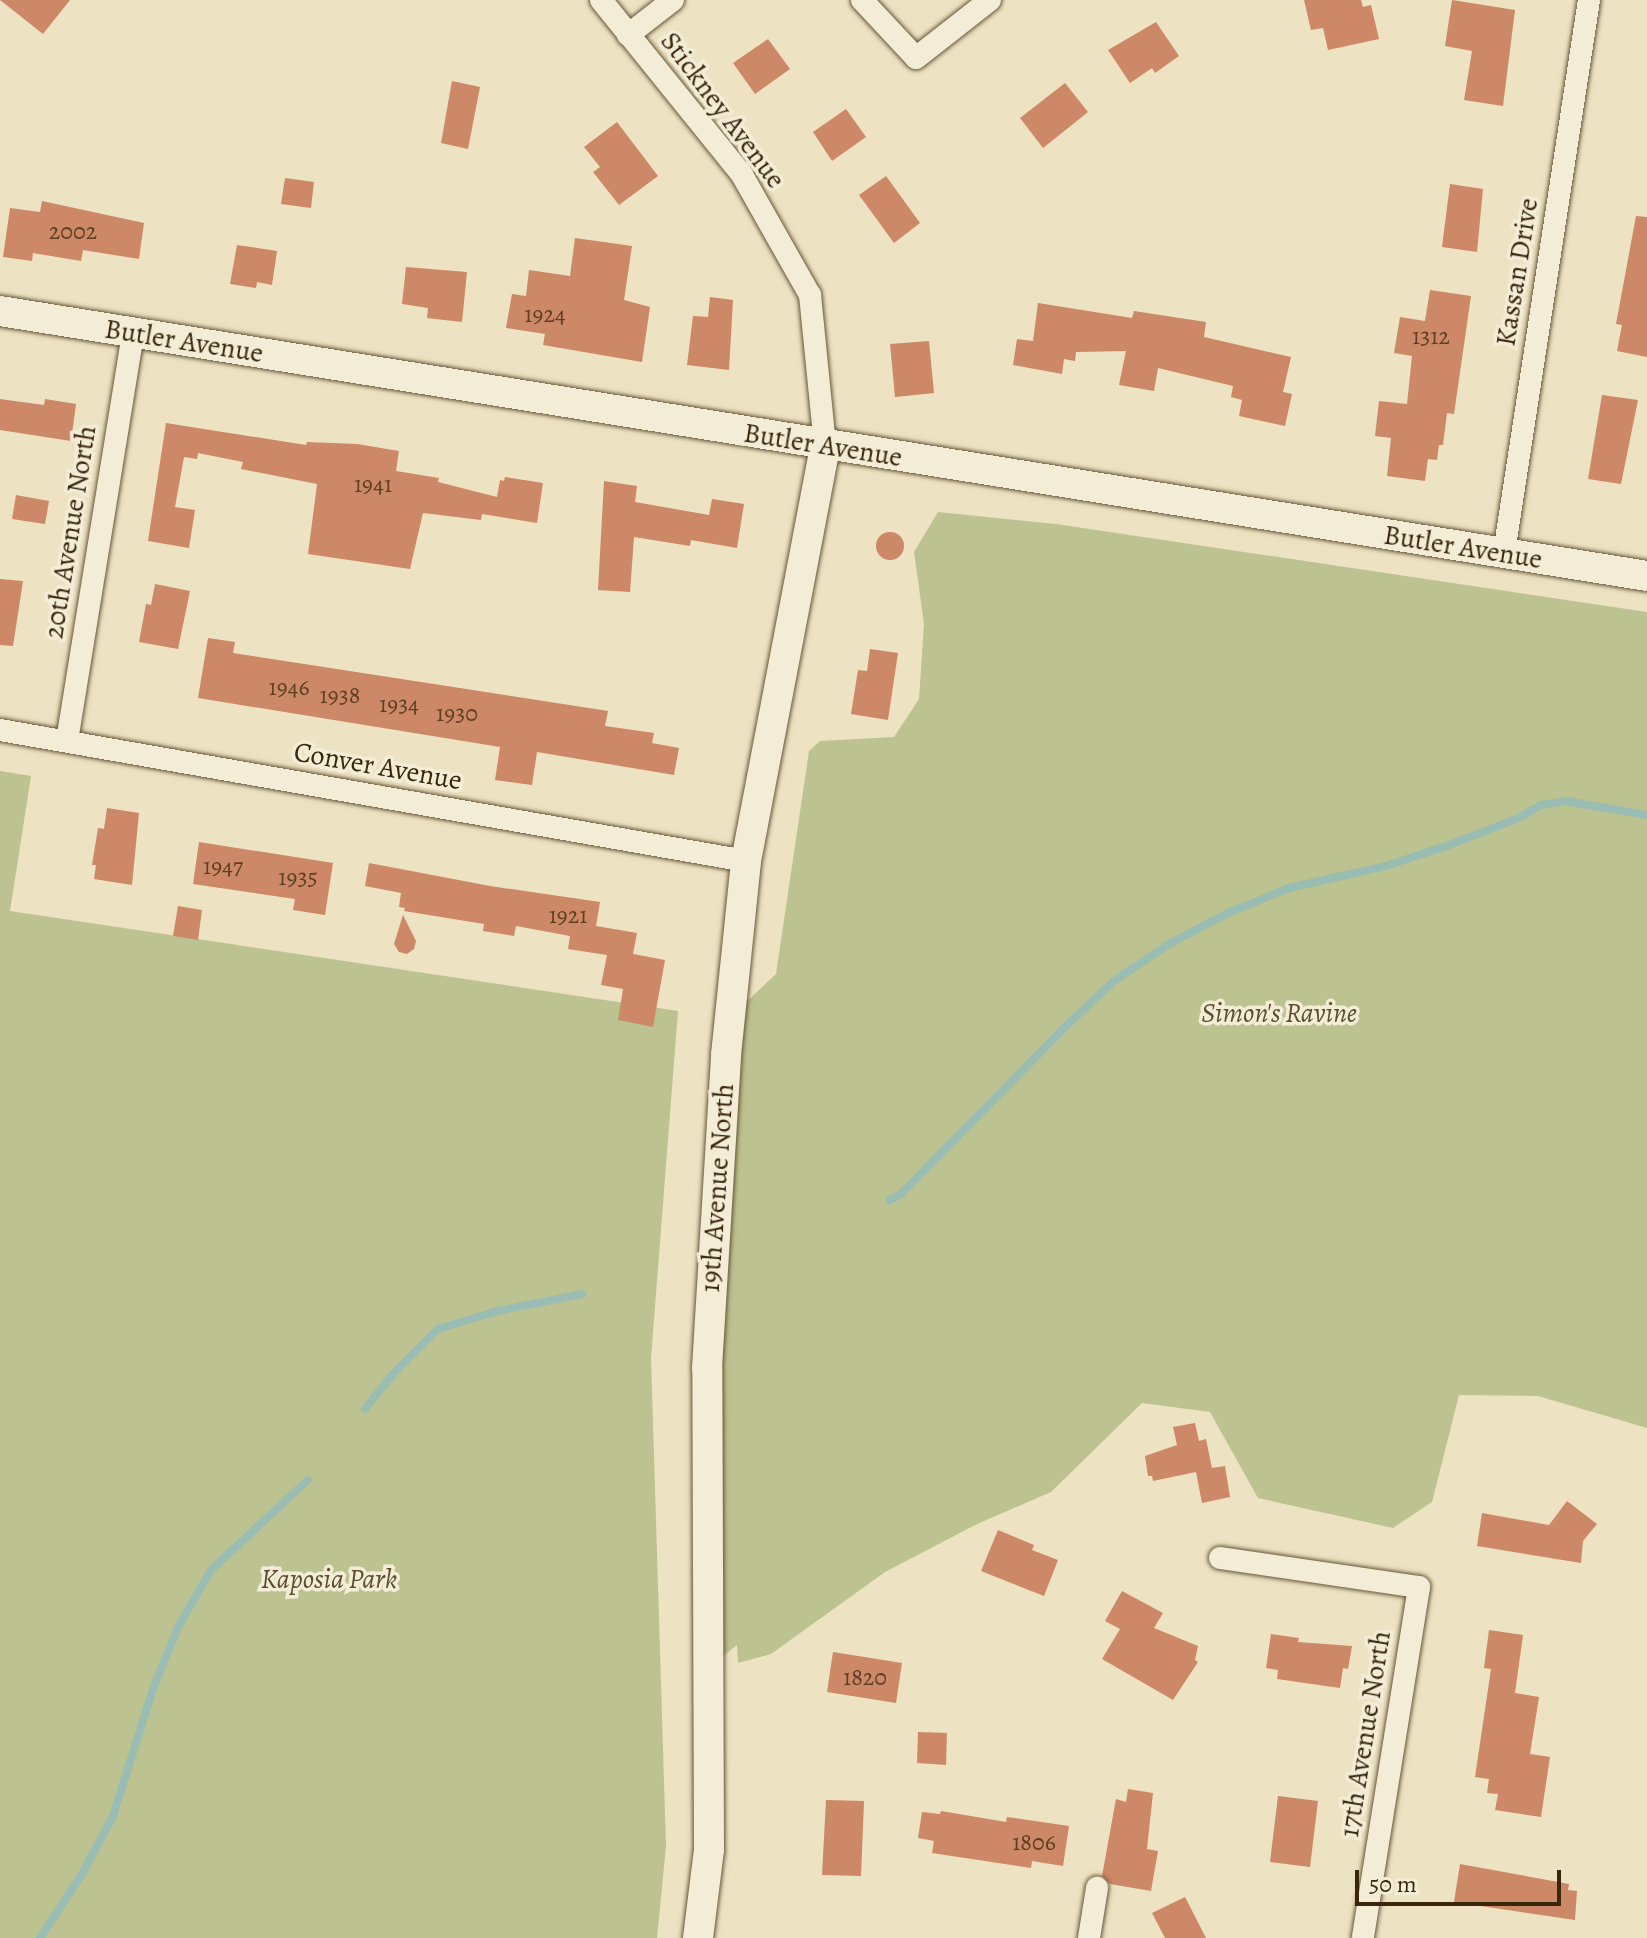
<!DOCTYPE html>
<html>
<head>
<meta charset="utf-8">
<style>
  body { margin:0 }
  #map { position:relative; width:1647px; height:1938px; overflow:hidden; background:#ede2c1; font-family:Alegreya,serif }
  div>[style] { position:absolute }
  .green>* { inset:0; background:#bcc290 }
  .stream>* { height:8px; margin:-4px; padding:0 4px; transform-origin:4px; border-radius:4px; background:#99bdb3 }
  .building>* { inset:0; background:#cc8867 }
  .round { border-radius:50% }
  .roads { filter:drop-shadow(0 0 2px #675638) drop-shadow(0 0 2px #675638) }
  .street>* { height:22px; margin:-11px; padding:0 11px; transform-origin:11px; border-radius:11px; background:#f3ecd7 }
  .secondary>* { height:30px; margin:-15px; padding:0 15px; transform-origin:15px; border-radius:15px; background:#f3ecd7 }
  span { translate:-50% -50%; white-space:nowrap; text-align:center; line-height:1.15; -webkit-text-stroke:7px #f3ecd7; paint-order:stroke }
  .number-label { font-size:24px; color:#5e3f22 }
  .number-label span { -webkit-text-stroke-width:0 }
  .street-label { font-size:28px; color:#3a270b }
  .park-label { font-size:28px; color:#5a4e2c; font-style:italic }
  .scale { position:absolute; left:1355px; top:1870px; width:206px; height:36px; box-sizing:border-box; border:4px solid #3a270b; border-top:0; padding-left:10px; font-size:24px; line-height:28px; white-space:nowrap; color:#3a270b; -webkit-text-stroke:6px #f3ecd7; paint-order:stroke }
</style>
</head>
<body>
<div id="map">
  <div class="green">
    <i style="clip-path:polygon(938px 512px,1056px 524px,1647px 612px,1647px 1428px,1538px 1396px,1459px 1395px,1432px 1502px,1393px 1528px,1258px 1498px,1210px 1412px,1142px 1403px,1051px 1492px,977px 1524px,885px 1572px,771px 1654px,738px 1663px,737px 1645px,708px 1668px,729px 1018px,776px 974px,809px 751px,820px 741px,894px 737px,919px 699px,924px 624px,914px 552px)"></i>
    <i style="clip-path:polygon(0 771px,31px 776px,10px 911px,678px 1011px,651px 1358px,666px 1846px,657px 1938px,0 1938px)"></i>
  </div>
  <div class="stream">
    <i style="left:890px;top:1200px;width:14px;rotate:-30deg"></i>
    <i style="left:902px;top:1193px;width:234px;rotate:-45.5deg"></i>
    <i style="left:1066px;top:1026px;width:66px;rotate:-43.2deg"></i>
    <i style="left:1114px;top:981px;width:66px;rotate:-33.9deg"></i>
    <i style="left:1169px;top:944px;width:67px;rotate:-27.7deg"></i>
    <i style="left:1228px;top:913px;width:66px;rotate:-22.3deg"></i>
    <i style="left:1289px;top:888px;width:99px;rotate:-12.8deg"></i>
    <i style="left:1386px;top:866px;width:66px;rotate:-18.4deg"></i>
    <i style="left:1449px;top:845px;width:75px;rotate:-21.1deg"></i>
    <i style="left:1519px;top:818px;width:26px;rotate:-31deg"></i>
    <i style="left:1541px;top:805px;width:25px;rotate:-9deg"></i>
    <i style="left:1566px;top:801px;width:82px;rotate:9.8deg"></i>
    <i style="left:365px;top:1409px;width:45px;rotate:-51.3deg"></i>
    <i style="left:393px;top:1374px;width:64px;rotate:-45deg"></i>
    <i style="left:438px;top:1329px;width:63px;rotate:-16.7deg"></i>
    <i style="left:498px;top:1311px;width:86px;rotate:-11.4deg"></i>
    <i style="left:40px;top:1938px;width:77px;rotate:-56.7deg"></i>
    <i style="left:82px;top:1874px;width:66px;rotate:-61.9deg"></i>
    <i style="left:113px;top:1816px;width:133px;rotate:-72.5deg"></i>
    <i style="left:153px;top:1689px;width:67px;rotate:-68deg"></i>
    <i style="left:178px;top:1627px;width:66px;rotate:-59.9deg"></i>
    <i style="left:211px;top:1570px;width:132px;rotate:-42.9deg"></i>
  </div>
  <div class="building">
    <i style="clip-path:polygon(0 0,70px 0,43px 34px)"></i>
    <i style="clip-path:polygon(1304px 0,1361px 0,1363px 7px,1371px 5px,1379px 39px,1328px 50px,1323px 28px,1311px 30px)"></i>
    <i style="clip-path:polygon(1452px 0,1515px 10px,1503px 106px,1464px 100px,1472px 51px,1445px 46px)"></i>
    <i style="clip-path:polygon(1156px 22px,1179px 56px,1155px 73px,1152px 68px,1130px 83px,1108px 50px)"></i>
    <i style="clip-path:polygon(768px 39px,790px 69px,755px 94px,733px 63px)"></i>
    <i style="clip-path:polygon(452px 81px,480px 87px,468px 149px,441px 143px)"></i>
    <i style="clip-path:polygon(1065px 83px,1088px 112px,1043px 148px,1020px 118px)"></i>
    <i style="clip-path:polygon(846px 109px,866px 137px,832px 161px,813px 132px)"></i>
    <i style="clip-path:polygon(617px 122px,658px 176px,619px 205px,593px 172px,600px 167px,584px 147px)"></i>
    <i style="clip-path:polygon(886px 176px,920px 223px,894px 243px,859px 195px)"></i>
    <i style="clip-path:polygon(285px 178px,314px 182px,311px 208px,281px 204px)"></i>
    <i style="clip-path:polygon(1450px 184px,1483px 189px,1477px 252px,1442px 247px)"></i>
    <i style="clip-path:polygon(42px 201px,144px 223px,139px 259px,83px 250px,81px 261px,33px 253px,32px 261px,3px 257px,10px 208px,40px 212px)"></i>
    <i style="clip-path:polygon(1636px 216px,1647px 217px,1647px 357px,1617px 351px,1622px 325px,1616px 324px)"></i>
    <i style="clip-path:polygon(575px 238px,632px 246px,624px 300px,650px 307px,642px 362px,543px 345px,545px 334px,506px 328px,512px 294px,526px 296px,529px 270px,570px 276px)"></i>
    <i style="clip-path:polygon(237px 245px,277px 251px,272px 285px,257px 282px,256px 288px,230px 284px)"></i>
    <i style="clip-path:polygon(406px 267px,467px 272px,462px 322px,427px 318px,428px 308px,402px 304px)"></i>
    <i style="clip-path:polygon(1430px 290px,1471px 296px,1454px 414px,1447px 413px,1443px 445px,1439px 445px,1437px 460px,1428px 459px,1425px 481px,1387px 476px,1391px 438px,1375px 436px,1379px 401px,1407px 404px,1412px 356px,1394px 353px,1400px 317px,1425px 321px)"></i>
    <i style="clip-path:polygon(710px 297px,733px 300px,729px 370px,687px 365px,693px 316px,708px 317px)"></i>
    <i style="clip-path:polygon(1038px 303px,1132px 318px,1134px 311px,1206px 322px,1204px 337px,1291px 357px,1283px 392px,1292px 394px,1285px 426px,1239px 416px,1242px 400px,1231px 397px,1233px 386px,1158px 368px,1154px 391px,1119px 385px,1126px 351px,1076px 352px,1075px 361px,1064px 359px,1062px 374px,1013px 365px,1017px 339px,1033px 341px)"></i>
    <i style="clip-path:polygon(929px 341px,934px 393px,895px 397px,890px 344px)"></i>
    <i style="clip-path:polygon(1602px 395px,1638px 400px,1621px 484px,1588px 479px)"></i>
    <i style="clip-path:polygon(0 399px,44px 405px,45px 399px,76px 404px,71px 441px,0 430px)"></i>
    <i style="clip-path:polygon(166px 423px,306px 445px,307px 442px,357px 444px,399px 451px,396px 471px,439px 478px,438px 482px,497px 497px,500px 480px,504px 481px,505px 477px,543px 483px,537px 523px,482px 514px,481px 520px,423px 513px,410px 569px,308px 554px,317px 484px,241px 469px,243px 462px,198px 453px,197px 459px,184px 457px,175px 507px,195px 510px,189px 548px,148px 541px)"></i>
    <i style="clip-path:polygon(604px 481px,637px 486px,635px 502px,709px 515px,712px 499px,744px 504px,737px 548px,691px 540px,690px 546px,634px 537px,630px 592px,598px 590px)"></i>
    <i style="clip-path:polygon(16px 495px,49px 501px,45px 524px,12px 519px)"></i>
    <i class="round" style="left:876px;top:532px;width:28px;height:28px"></i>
    <i style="clip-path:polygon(0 579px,23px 581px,13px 646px,0 645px)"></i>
    <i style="clip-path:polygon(155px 584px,190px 591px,178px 649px,139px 642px,146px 604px,151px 605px)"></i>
    <i style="clip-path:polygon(208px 638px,235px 642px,233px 653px,608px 711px,605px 726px,654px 733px,652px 743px,679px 748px,674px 775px,537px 752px,532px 785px,495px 780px,500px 747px,198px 698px)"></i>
    <i style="clip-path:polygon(870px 649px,898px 653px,888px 720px,851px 714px,858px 670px,867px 671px)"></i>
    <i style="clip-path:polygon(107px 808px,139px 813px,132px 885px,94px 879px,96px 865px,92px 865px,98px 828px,104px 829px)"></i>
    <i style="clip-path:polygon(199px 842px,333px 863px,325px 915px,293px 910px,295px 899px,193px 884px)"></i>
    <i style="clip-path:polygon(369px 863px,490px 886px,600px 902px,596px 926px,637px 933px,633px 954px,665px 960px,653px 1027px,618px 1020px,623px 989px,601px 985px,607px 955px,568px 949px,570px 936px,516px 926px,514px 936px,483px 931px,484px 924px,404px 911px,405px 908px,399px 907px,401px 893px,365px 886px)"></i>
    <i style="clip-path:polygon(178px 906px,202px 910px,198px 940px,173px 936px)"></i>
    <i style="clip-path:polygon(403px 915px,416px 941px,414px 949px,407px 954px,399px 952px,394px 944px)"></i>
    <i style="clip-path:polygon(1195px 1423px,1199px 1441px,1206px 1439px,1212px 1468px,1225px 1466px,1230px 1497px,1202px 1503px,1196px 1472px,1153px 1481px,1152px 1476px,1148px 1476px,1145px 1456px,1177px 1445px,1173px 1427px)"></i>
    <i style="clip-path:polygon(1567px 1501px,1597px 1524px,1583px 1541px,1581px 1563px,1477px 1546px,1482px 1513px,1549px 1525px)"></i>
    <i style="clip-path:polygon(998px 1530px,1034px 1545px,1032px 1550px,1058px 1560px,1044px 1596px,981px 1571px)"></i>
    <i style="clip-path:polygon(1122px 1591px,1163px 1613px,1154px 1628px,1198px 1646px,1195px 1660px,1198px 1662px,1173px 1700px,1102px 1659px,1120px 1629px,1105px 1621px)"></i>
    <i style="clip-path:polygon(1489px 1630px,1523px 1635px,1515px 1693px,1539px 1697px,1530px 1754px,1550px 1757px,1541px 1817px,1495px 1810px,1498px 1794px,1487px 1793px,1489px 1779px,1475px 1777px,1491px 1669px,1484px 1668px)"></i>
    <i style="clip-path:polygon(1271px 1634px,1299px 1638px,1298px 1642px,1352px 1646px,1348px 1669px,1343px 1668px,1340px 1688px,1277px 1679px,1278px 1670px,1266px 1668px)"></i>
    <i style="clip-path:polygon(833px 1652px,902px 1663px,896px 1703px,827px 1692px)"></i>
    <i style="clip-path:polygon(918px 1732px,947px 1733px,946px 1765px,917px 1763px)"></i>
    <i style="clip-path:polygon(1128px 1789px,1153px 1793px,1147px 1849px,1158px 1851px,1151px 1891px,1110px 1884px,1102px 1876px,1116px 1799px,1126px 1802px)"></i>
    <i style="clip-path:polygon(1278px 1796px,1318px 1801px,1310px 1867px,1270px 1862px)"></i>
    <i style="clip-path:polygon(826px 1800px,864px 1801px,861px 1876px,822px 1875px)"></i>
    <i style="clip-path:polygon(941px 1811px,1006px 1822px,1007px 1817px,1069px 1826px,1063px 1866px,1032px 1861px,1031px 1868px,932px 1853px,934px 1841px,918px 1838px,922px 1812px,940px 1814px)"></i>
    <i style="clip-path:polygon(1460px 1864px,1569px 1884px,1568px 1890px,1577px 1891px,1575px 1920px,1454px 1902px)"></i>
    <i style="clip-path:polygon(1185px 1897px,1206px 1938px,1165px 1938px,1152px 1913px)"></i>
  </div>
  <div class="roads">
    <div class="street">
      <i style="left:601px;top:0;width:225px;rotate:51.1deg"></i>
      <i style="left:742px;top:175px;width:138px;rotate:60.5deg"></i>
      <i style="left:810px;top:295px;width:152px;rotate:84.3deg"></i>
      <i style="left:862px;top:0;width:79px;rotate:47deg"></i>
      <i style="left:916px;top:58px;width:94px;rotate:-38.1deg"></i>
      <i style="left:628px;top:35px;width:57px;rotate:-37.9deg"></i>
      <i style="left:1504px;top:553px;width:559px;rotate:-81.26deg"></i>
      <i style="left:0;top:730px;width:757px;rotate:9.96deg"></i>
      <i style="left:67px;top:741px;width:414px;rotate:-80.8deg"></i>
      <i style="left:1220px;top:1558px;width:201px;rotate:8.3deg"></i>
      <i style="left:1419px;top:1587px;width:355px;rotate:99.1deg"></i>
      <i style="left:1089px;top:1938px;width:51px;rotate:-80.9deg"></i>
    </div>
    <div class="secondary">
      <i style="left:0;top:311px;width:1668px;rotate:9.14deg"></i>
      <i style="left:698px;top:1938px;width:89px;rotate:-82.9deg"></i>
      <i style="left:709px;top:1850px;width:482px;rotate:-90.2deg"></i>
      <i style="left:707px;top:1368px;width:314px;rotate:-86.5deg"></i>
      <i style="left:726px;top:1055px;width:195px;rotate:-84.1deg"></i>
      <i style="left:746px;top:861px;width:422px;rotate:-79.2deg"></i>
    </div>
  </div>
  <div class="number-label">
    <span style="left:73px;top:232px">2002</span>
    <span style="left:545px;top:315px">1924</span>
    <span style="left:1431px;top:337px">1312</span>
    <span style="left:373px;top:485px">1941</span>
    <span style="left:289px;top:688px">1946</span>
    <span style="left:340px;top:696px">1938</span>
    <span style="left:399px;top:705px">1934</span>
    <span style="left:457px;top:714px">1930</span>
    <span style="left:223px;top:867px">1947</span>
    <span style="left:298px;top:878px">1935</span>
    <span style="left:568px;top:916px">1921</span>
    <span style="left:865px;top:1678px">1820</span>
    <span style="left:1034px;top:1843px">1806</span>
  </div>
  <div class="street-label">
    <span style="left:723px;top:110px;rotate:53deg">Stickney Avenue</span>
    <span style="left:1517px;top:272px;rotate:-81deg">Kassan Drive</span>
    <span style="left:184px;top:341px;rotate:9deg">Butler Avenue</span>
    <span style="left:823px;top:445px;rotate:9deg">Butler Avenue</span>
    <span style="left:70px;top:532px;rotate:-81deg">20th Avenue North</span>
    <span style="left:1463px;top:547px;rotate:9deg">Butler Avenue</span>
    <span style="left:378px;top:766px;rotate:10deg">Conver Avenue</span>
    <span style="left:717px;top:1188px;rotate:-86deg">19th Avenue North</span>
    <span style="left:1365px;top:1734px;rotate:-81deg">17th Avenue North</span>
  </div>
  <div class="park-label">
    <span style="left:1279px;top:1013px">Simon's Ravine</span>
    <span style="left:329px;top:1579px">Kaposia Park</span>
  </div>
  <div class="scale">50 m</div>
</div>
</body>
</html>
